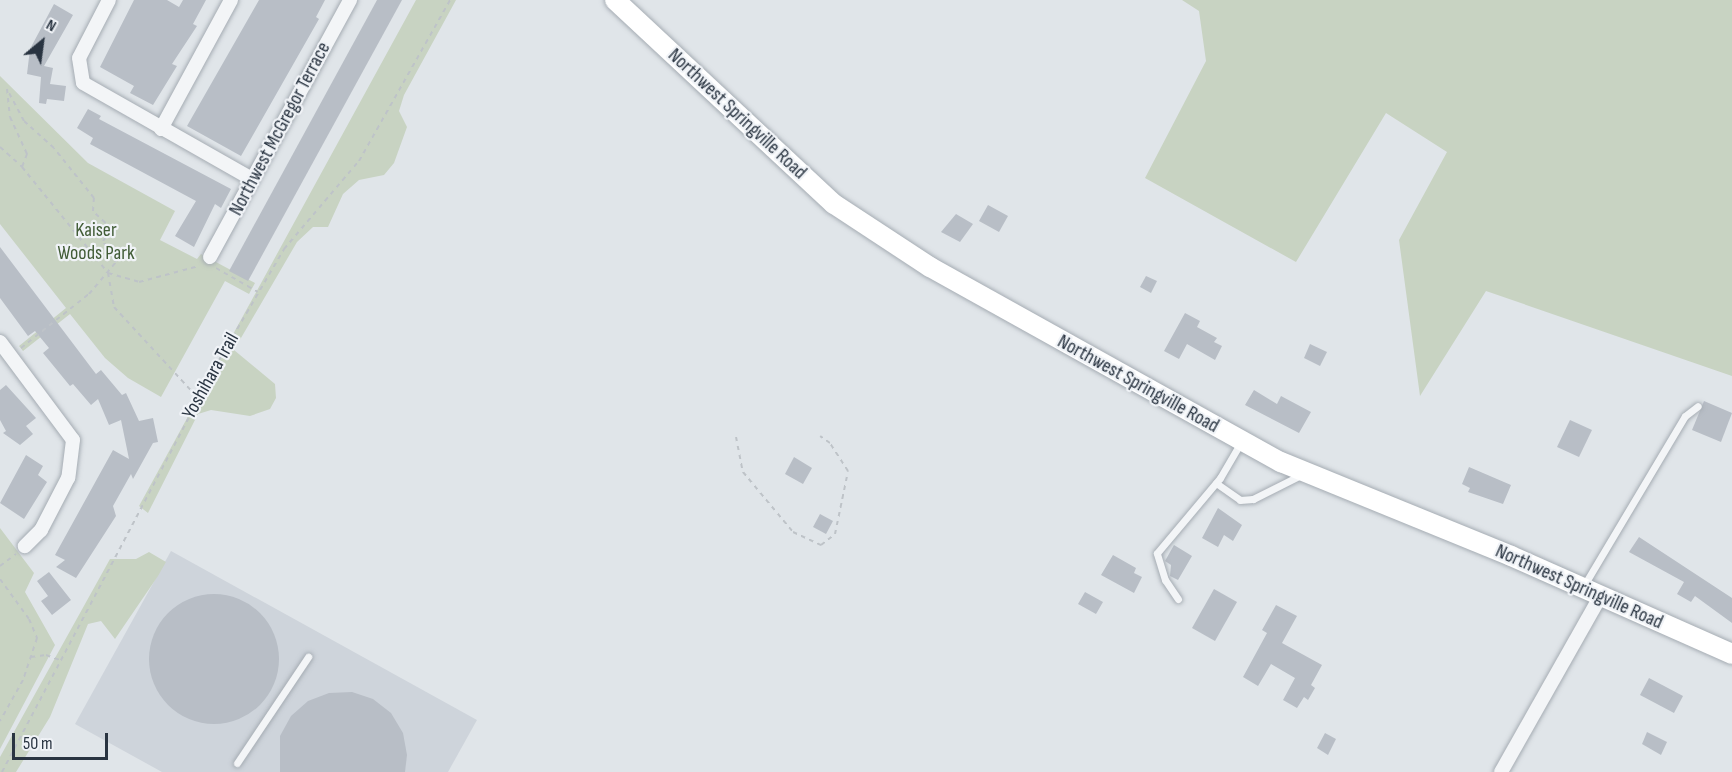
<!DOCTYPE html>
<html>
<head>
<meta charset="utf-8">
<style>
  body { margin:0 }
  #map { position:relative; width:1732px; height:772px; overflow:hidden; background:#e0e5e9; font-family:"Sofia Sans Condensed",sans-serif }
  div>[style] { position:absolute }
  .built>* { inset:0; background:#ced4db }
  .green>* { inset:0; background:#c8d3c2 }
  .building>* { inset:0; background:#b8bec6 }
  .round { border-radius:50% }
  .path>* { height:2px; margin-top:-1px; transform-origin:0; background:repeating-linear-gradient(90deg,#bec3c8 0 4.5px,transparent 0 9px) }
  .roads { filter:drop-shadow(0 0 2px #a5acb3) drop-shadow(0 0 2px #a5acb3) }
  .lane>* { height:7px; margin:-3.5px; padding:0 3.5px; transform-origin:3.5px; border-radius:3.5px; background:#f3f5f7 }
  .street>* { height:14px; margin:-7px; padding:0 7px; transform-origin:7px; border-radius:7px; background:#f3f5f7 }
  .secondary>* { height:20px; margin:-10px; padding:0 10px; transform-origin:10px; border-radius:10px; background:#fff }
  span { translate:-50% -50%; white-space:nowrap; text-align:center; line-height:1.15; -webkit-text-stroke:4.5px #f0f3f7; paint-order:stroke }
  .street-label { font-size:20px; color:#293441 }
  .park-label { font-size:20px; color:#415c36 }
  .north { position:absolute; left:12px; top:12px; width:60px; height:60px; -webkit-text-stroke:4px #f0f3f7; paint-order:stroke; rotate:29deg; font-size:16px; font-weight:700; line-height:24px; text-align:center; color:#293441 }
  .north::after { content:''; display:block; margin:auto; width:21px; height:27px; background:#293441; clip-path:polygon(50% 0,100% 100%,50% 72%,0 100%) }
  .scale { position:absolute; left:12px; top:733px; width:96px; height:27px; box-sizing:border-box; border:3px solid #293441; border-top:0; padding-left:8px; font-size:18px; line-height:21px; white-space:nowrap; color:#293441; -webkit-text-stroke:4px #f0f3f7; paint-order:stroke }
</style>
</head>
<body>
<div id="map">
  <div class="built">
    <i style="clip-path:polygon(171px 551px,477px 720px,448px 772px,162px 772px,75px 724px)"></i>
  </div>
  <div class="green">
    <i style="clip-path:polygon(416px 0,456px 0,404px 95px,399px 111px,407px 127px,394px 163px,384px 175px,359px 180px,343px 194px,328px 227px,313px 227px,297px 242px,234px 350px,275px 384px,276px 398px,270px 409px,250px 416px,211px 410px,198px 414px,148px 513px,139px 506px)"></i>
    <i style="clip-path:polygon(1182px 0,1732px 0,1732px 376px,1486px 291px,1420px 396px,1399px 240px,1447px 152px,1386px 113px,1296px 262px,1145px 178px,1206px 61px,1199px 11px)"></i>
    <i style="clip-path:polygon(0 76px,88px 163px,175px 211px,160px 240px,197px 259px,201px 254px,255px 283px,249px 294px,225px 281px,161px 397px,128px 378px,105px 358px,70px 314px,23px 351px,19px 346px,66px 308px,0 224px)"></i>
    <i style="clip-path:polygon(0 528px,34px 573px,25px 592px,55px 645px,0 749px)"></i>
    <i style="clip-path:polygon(149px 552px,166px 562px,158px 576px,115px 639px,101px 621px,88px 624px,50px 717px,16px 772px,0 772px,0 757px,110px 559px,136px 559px)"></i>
  </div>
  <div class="building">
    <i style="clip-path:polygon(134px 0,167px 0,179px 7px,183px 0,206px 0,193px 24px,197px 26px,172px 64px,177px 66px,153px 105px,130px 93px,134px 86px,100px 67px)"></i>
    <i style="clip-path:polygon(259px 0,325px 0,316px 17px,319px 19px,241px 156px,187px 126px)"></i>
    <i style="clip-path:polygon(377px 0,402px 0,248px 281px,229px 271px)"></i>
    <i style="clip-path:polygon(54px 4px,73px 15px,44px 66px,53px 68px,50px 84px,66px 86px,64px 101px,47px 99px,46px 104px,39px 103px,41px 77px,27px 74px,30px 49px)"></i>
    <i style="clip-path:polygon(88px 109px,101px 116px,99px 119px,231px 189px,221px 208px,215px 204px,194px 247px,175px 236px,196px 201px,90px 144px,93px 138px,77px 128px)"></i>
    <i style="clip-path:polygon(988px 205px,1008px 216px,999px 232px,979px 221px)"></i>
    <i style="clip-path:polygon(956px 214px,973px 224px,960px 242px,941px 232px)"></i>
    <i style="clip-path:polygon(0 247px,96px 374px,101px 370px,122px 395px,126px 393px,139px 421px,153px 418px,158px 442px,153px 443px,133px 479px,131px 474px,113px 506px,116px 516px,76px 578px,56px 567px,65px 560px,55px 555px,113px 450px,129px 459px,121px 420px,109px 425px,98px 399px,91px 405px,73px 384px,70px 386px,43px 353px,49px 348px,35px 331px,28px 336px,0 298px)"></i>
    <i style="clip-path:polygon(1146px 276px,1157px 281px,1151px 293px,1140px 287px)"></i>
    <i style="clip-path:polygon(1185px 313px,1200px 321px,1197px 327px,1217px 338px,1214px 342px,1222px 346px,1215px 360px,1187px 344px,1179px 359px,1164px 351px)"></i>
    <i style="clip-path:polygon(1310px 344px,1327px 352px,1320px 366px,1304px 358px)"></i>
    <i style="clip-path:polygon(6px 385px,36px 418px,26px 426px,33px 434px,20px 445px,3px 433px,6px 431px,0 420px,0 390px)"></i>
    <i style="clip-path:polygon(1254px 390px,1277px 404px,1281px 396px,1311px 412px,1299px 433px,1245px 405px)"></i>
    <i style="clip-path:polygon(1704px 401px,1732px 413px,1721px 442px,1692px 430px)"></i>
    <i style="clip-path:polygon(1570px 420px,1592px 430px,1579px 457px,1557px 447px)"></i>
    <i style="clip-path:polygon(26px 455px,43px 466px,38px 475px,47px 482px,24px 519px,0 503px)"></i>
    <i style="clip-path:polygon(794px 457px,812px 468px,803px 484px,785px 474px)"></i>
    <i style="clip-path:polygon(1469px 467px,1511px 485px,1503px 504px,1468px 492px,1470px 488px,1462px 484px)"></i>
    <i style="clip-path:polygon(1218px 508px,1242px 525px,1233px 541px,1224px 535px,1218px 547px,1202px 538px)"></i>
    <i style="clip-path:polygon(820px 514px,833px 521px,826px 534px,813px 527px)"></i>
    <i style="clip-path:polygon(1639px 537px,1732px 598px,1732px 623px,1695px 596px,1691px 602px,1677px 594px,1684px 582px,1629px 552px)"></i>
    <i style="clip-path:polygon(1174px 545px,1192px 556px,1178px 580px,1170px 576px,1171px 565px,1165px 561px)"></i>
    <i style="clip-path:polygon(1113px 555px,1136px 568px,1134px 573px,1142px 577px,1134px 593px,1101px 575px)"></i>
    <i style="clip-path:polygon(49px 572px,71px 600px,52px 615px,41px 601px,48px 596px,37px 581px)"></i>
    <i style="clip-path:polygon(1214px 589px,1237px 602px,1215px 641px,1192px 628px)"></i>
    <i style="clip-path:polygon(1085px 592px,1103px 602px,1096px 614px,1078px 604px)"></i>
    <i class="round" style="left:149px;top:594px;width:130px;height:130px"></i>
    <i style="clip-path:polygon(1276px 605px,1297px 616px,1282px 643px,1322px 665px,1311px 685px,1315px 688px,1308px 700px,1304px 697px,1297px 708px,1283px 700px,1295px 678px,1271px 664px,1258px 686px,1243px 677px,1267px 633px,1262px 630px)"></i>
    <i style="clip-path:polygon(1649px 678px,1683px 696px,1674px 713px,1640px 695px)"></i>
    <i style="clip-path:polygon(352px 692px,373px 699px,391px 713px,403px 733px,407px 755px,405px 772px,280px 772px,280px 736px,291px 716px,308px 701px,329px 693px)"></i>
    <i style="clip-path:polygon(1647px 732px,1667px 742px,1661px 755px,1642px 744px)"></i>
    <i style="clip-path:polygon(1325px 733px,1336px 739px,1328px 755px,1317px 748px)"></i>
  </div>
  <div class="path">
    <i style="left:0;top:147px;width:30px;rotate:42deg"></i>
    <i style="left:22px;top:167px;width:136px;rotate:50.9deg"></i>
    <i style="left:108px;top:273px;width:32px;rotate:16deg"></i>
    <i style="left:139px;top:282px;width:62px;rotate:-14.9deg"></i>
    <i style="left:216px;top:268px;width:48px;rotate:29.7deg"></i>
    <i style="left:108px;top:273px;width:35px;rotate:80deg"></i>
    <i style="left:114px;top:307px;width:124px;rotate:47.3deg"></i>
    <i style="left:21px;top:348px;width:87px;rotate:-38.5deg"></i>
    <i style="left:89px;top:294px;width:42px;rotate:-49.8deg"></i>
    <i style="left:116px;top:262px;width:25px;rotate:-122deg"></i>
    <i style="left:103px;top:241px;width:15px;rotate:-53deg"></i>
    <i style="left:112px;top:229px;width:26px;rotate:-137deg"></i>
    <i style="left:93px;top:211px;width:13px;rotate:-86deg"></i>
    <i style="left:94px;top:198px;width:64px;rotate:-128.7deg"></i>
    <i style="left:54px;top:148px;width:40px;rotate:-138deg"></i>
    <i style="left:24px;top:121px;width:36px;rotate:-118deg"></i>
    <i style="left:7px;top:89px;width:28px;rotate:84deg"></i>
    <i style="left:10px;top:117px;width:41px;rotate:65.3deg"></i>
    <i style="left:27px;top:154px;width:14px;rotate:111deg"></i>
    <i style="left:736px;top:437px;width:36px;rotate:79deg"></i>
    <i style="left:743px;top:472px;width:78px;rotate:50.2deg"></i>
    <i style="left:793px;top:532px;width:31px;rotate:25deg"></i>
    <i style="left:821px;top:545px;width:18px;rotate:-38deg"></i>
    <i style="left:835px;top:534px;width:64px;rotate:-78.3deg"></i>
    <i style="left:848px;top:471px;width:33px;rotate:-123deg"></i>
    <i style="left:830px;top:443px;width:12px;rotate:-145deg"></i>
    <i style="left:0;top:566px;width:20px;rotate:-37deg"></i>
    <i style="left:0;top:579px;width:49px;rotate:54.1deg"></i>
    <i style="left:29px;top:619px;width:21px;rotate:67deg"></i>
    <i style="left:37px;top:638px;width:44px;rotate:108.4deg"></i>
    <i style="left:23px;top:680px;width:47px;rotate:119.3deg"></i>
    <i style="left:31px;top:657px;width:15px;rotate:-8deg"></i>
    <i style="left:46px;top:655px;width:15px;rotate:20deg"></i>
    <i style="left:2px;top:772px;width:466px;rotate:-62.2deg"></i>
    <i style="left:219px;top:360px;width:129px;rotate:-59.6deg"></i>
    <i style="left:284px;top:249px;width:116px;rotate:-49.6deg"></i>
    <i style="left:359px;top:161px;width:185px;rotate:-60.5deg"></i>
  </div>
  <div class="roads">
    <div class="lane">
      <i style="left:1216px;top:483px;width:29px;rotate:35deg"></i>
      <i style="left:1240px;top:500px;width:13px;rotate:-4deg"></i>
      <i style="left:1253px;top:499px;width:56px;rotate:-26.6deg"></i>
      <i style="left:1583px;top:587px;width:199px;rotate:-59.2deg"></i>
      <i style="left:1685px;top:416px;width:16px;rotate:-38deg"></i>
      <i style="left:1178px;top:599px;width:23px;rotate:-124deg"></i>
      <i style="left:1165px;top:580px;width:28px;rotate:-107deg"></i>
      <i style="left:1157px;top:553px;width:98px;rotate:-50deg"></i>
      <i style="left:1220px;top:478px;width:42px;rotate:-59.7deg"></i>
      <i style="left:237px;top:763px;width:128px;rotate:-56.2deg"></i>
    </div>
    <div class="street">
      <i style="left:109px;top:0;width:65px;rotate:117.3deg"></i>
      <i style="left:79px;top:58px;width:25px;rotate:81deg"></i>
      <i style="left:83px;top:83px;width:194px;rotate:29.6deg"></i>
      <i style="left:161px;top:129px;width:147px;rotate:-61.5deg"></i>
      <i style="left:210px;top:257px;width:293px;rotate:-61.4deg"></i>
      <i style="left:0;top:342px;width:122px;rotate:53.3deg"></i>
      <i style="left:73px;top:440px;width:38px;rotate:97deg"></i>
      <i style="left:68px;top:478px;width:59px;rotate:117.4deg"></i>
      <i style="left:41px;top:530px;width:23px;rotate:135deg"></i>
      <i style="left:1501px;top:772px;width:203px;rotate:-60.5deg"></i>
    </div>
    <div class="secondary">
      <i style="left:615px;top:0;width:299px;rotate:43deg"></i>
      <i style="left:834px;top:204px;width:115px;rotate:33.3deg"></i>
      <i style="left:930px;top:267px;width:402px;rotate:29.1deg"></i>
      <i style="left:1281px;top:462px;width:248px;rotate:22.2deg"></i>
      <i style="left:1511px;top:556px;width:242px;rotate:23.9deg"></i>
    </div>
  </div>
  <div class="street-label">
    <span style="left:737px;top:114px;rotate:43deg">Northwest Springville Road</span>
    <span style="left:280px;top:129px;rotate:-62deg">Northwest McGregor Terrace</span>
    <span style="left:211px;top:376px;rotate:-61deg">Yoshihara Trail</span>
    <span style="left:1138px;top:384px;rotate:29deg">Northwest Springville Road</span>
    <span style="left:1579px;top:587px;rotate:24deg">Northwest Springville Road</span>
  </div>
  <div class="park-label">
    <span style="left:96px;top:242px">Kaiser<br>Woods Park</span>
  </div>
  <div class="north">N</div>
  <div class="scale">50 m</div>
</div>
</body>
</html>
